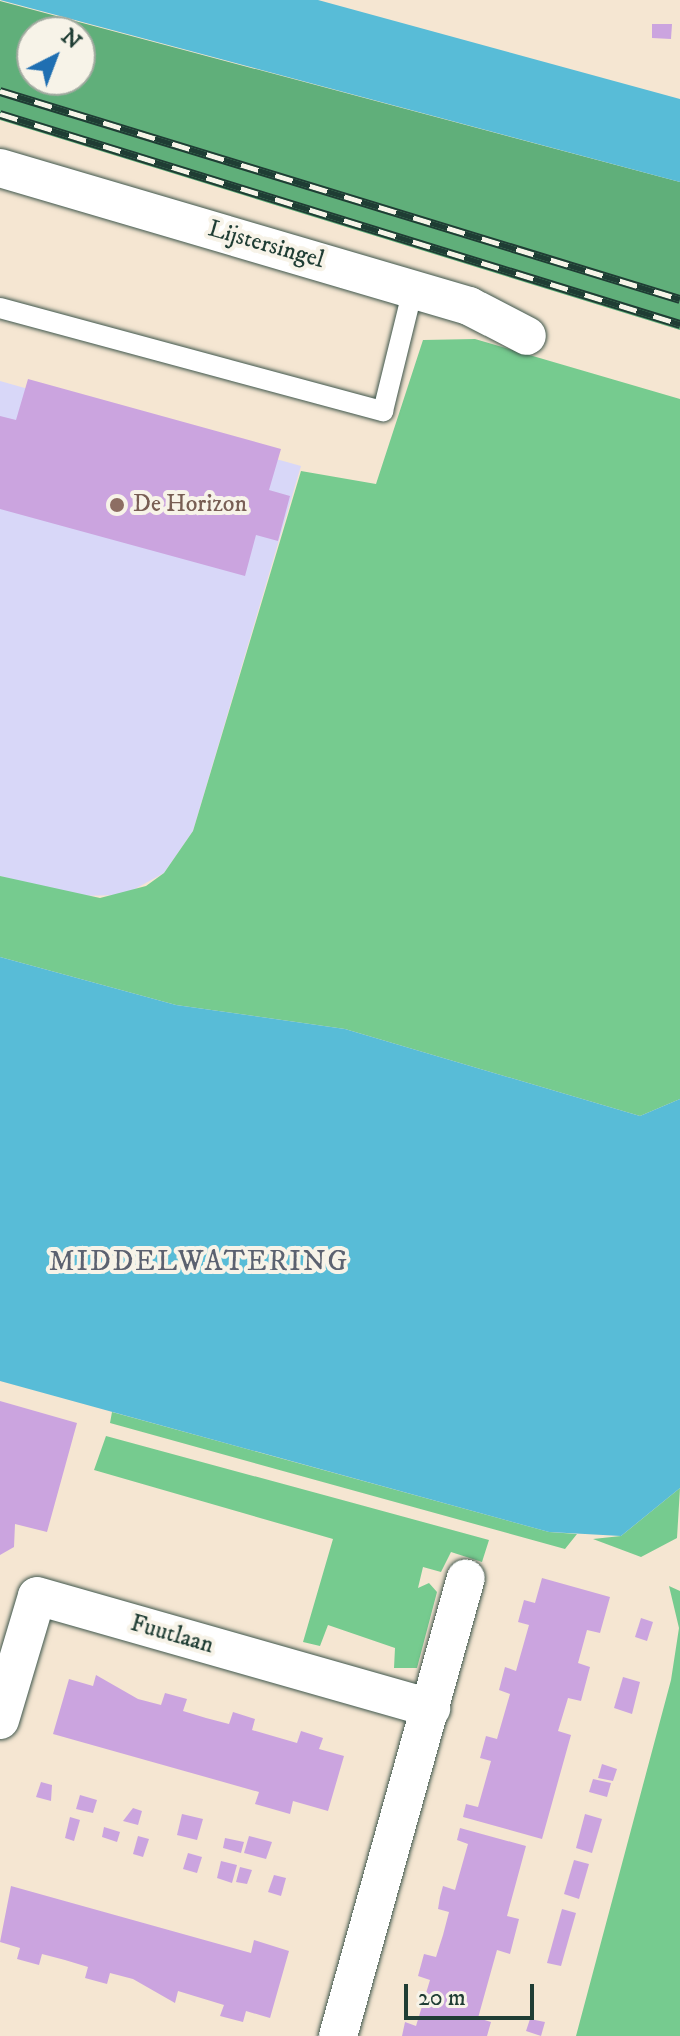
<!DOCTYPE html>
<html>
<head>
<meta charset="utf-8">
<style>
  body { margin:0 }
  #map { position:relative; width:680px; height:2036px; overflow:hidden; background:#f5e6d2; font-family:"IM FELL DW Pica",serif }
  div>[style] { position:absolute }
  .built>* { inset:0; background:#d8d7f8 }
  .green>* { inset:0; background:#76cb8f }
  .forest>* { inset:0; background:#60af7a }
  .water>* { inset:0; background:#58bcd7 }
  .building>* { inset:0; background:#cba4df }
  .roads { filter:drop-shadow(0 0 2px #3f564c) drop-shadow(0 0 2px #3f564c) }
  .service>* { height:20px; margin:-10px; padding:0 10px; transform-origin:10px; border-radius:10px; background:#fff }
  .minor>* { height:38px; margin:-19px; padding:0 19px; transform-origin:19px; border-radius:19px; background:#fff }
  .rail>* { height:9px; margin-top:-4.5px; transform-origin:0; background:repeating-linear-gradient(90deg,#f7f3e8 0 18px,#1f3d34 0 36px); box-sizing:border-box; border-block:2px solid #1f3d34 }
  .dots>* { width:22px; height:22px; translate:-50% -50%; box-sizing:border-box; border:4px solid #f7f3e8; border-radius:50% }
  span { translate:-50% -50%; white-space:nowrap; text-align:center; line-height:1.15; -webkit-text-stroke:8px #f7f3e8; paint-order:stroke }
  .street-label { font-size:24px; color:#1f3d34 }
  .education-label { font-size:24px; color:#785e54 }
  .left { translate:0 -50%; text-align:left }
  .quarter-label { font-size:28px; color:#5b6170; letter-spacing:2px }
  .north { position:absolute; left:16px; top:16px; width:80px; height:80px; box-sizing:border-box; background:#f7f3e8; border:2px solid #a1aaa0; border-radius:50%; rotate:42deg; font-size:22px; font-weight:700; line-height:32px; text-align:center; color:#1f3d34 }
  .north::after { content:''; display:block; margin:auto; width:28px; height:36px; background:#1f6fb2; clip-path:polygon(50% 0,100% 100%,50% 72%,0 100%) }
  .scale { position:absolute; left:404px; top:1984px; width:130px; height:36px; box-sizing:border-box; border:4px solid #1f3d34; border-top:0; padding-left:10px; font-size:24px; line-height:28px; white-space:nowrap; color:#1f3d34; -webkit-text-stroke:6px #f7f3e8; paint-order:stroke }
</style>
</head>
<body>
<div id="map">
  <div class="built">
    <i style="clip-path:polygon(0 381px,301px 466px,193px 831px,164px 873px,124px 895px,76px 896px,0 876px)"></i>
  </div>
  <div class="green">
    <i style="clip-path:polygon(475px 339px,680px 399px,680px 1099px,640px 1116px,345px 1029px,176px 1005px,0 957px,0 876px,100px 898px,146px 886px,164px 873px,193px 831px,301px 471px,376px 484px,423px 340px)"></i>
    <i style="clip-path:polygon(112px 1412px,549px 1532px,577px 1534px,565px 1549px,110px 1423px)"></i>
    <i style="clip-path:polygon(106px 1436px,346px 1501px,489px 1540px,482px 1562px,451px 1552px,441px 1572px,423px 1567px,418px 1588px,429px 1583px,437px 1592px,417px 1668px,394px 1668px,395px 1648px,328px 1625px,320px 1646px,303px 1642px,333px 1539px,94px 1470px)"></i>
    <i style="clip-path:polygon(680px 1488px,677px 1538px,641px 1557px,593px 1539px,621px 1536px)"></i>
    <i style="clip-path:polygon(669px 1586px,680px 1591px,680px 2036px,576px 2036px,671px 1680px,679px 1628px)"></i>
  </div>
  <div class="forest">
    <i style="clip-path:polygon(evenodd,0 1px,680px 182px,680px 330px,0 120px,0 1px,32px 32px,80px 32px,80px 80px,32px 80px,32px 32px)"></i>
  </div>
  <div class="water">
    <i style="clip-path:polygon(0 0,318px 0,680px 99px,680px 182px)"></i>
    <i style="clip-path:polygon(0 957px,176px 1005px,345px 1029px,640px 1116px,680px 1099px,680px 1488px,621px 1536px,549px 1532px,0 1381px)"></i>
  </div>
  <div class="building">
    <i style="clip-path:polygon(652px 24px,672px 24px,671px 39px,652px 38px)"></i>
    <i style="clip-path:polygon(28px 379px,281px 449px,269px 490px,290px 496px,278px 541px,256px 535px,245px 576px,0 509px,0 416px,16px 420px)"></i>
    <i style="clip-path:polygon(0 1401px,77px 1423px,47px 1532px,15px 1524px,14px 1547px,0 1555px)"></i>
    <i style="clip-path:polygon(542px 1578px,610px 1597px,600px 1633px,587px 1630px,578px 1663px,590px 1667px,581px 1701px,568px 1698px,558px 1731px,571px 1735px,542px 1839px,463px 1817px,466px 1804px,478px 1807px,491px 1761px,480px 1758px,486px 1736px,497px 1739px,510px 1694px,499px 1690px,505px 1667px,516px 1671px,529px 1625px,518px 1622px,524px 1600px,535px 1603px)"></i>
    <i style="clip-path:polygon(641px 1618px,653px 1622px,647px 1641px,635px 1637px)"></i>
    <i style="clip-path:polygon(96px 1675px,138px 1699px,161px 1705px,165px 1693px,187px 1699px,183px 1711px,206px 1718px,229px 1724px,233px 1712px,255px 1719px,252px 1730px,297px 1743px,301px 1731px,323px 1738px,319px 1749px,344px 1756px,328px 1811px,293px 1801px,290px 1814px,255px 1804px,259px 1792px,53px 1734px,69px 1679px,93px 1686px)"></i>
    <i style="clip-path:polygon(623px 1677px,640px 1682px,632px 1714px,614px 1708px)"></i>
    <i style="clip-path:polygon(602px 1764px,617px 1769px,613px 1781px,598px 1778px)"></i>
    <i style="clip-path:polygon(593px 1779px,611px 1783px,607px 1797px,589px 1792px)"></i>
    <i style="clip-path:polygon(41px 1782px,52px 1785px,51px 1801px,36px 1797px)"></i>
    <i style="clip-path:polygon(80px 1795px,97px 1800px,93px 1813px,76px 1809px)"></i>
    <i style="clip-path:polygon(133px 1808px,142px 1811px,138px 1825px,123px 1821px)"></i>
    <i style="clip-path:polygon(182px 1814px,203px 1819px,197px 1840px,177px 1835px)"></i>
    <i style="clip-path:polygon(585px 1814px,602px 1819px,592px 1853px,576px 1848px)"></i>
    <i style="clip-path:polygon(70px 1817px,80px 1820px,74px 1841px,65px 1838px)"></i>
    <i style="clip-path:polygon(104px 1827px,120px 1832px,117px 1842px,102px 1837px)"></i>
    <i style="clip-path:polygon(460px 1828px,526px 1846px,507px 1916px,519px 1919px,510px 1954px,497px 1950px,478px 2018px,491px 2022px,487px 2036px,402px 2036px,405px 2022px,416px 2026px,430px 1980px,418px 1976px,424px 1954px,436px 1957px,443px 1935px,449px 1912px,438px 1909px,440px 1897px,443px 1886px,455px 1890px,468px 1844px,457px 1840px)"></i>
    <i style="clip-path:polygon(138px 1836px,149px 1839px,143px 1857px,133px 1854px)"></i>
    <i style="clip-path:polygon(249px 1836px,272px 1842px,266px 1859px,244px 1853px)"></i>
    <i style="clip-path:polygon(225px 1838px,244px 1842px,241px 1853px,223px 1848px)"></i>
    <i style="clip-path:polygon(188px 1853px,202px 1857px,197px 1873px,183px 1869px)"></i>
    <i style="clip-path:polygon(574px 1860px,589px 1864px,579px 1899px,564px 1894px)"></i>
    <i style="clip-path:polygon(221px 1861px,237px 1865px,232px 1883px,217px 1878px)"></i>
    <i style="clip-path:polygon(240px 1867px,252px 1870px,247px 1884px,236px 1882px)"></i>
    <i style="clip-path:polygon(274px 1875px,286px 1878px,281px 1896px,268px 1892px)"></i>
    <i style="clip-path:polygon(11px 1886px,251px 1953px,254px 1940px,289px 1951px,270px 2018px,246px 2011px,243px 2022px,220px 2016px,224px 2005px,178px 1991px,175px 2003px,133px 1979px,110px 1973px,107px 1984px,85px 1978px,88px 1967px,65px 1960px,42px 1954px,39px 1965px,17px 1959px,20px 1948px,0 1942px)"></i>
    <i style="clip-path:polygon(562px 1909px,576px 1913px,561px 1966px,547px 1963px)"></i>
    <i style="clip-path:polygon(530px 2019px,545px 2022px,541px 2036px,526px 2031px)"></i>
  </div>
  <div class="roads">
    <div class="service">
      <i style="left:0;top:308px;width:397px;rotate:15.1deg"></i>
      <i style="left:383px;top:411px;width:126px;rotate:-76.2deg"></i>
    </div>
    <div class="minor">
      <i style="left:0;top:168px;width:489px;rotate:16.4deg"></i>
      <i style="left:469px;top:306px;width:65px;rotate:27.3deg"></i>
      <i style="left:0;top:1720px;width:129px;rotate:-73.4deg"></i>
      <i style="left:37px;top:1596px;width:410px;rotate:15.9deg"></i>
      <i style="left:338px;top:2036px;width:475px;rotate:-74.4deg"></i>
    </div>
  </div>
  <div class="rail">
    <i style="left:0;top:91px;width:711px;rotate:17.01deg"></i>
    <i style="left:0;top:114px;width:712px;rotate:17.16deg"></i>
  </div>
  <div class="dots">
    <i style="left:117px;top:505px;background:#8d6e63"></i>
  </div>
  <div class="street-label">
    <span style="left:266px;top:245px;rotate:16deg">Lijstersingel</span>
    <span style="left:172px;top:1635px;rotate:16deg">Fuutlaan</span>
  </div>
  <div class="education-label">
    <span class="left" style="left:133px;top:505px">De Horizon</span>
  </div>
  <div class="quarter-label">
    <span style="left:199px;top:1262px">MIDDELWATERING</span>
  </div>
  <div class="north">N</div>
  <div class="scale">20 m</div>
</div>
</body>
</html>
